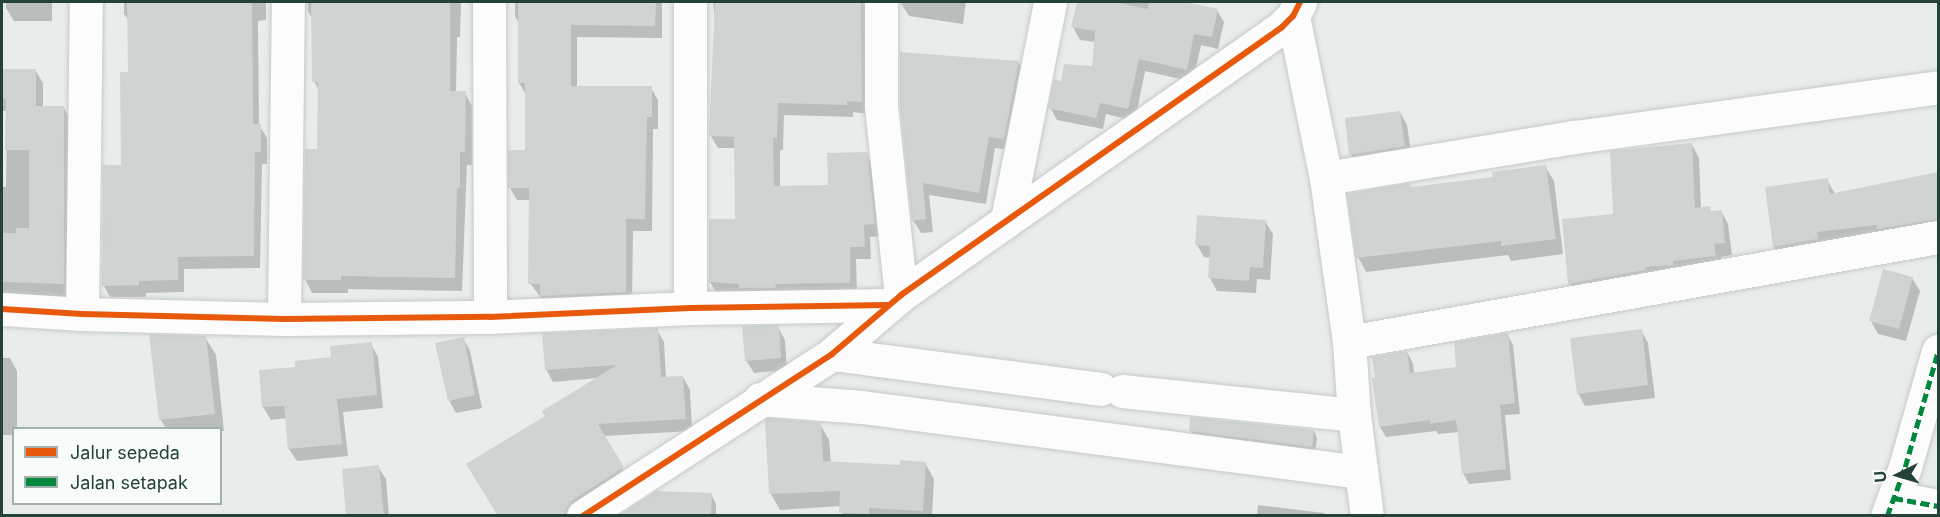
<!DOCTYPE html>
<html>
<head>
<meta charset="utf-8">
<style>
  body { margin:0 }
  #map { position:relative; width:1940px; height:517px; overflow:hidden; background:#e8edeb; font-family:Inter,sans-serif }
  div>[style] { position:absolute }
  .shadow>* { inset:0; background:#0003 }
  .building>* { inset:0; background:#cfd4d2 }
  .roads { filter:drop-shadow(0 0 2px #c5cac8) drop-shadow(0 0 2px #c5cac8) }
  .minor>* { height:33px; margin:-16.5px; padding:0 16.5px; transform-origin:16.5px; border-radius:16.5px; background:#fcfcfc }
  .quiet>* { height:4.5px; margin-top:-2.25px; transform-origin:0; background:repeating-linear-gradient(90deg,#00873e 0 9px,transparent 0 13.5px) }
  .cycleway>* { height:6px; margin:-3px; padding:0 3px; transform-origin:3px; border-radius:3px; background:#e8590c }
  span { translate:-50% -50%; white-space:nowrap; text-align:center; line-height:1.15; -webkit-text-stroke:6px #f7fbf9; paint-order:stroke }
  .frame { position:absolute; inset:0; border:3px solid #24423a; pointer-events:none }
  .legend { position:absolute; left:12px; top:427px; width:210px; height:78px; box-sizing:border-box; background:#f7fbf9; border:2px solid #a3b1ad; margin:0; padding:8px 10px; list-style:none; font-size:18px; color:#24423a }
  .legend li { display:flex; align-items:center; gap:12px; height:30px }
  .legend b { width:30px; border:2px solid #a3b1ad }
  .north { position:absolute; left:1868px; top:445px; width:60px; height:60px; -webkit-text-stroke:4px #f7fbf9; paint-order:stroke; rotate:265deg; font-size:16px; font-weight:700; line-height:24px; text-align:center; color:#24423a }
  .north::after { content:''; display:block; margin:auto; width:21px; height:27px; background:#24423a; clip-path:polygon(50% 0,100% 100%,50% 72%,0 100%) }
</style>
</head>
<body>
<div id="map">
  <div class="shadow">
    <i style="clip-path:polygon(6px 2px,52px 2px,52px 21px,14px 21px,6px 8px)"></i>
    <i style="clip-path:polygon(124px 2px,266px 2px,266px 20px,258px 21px,259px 125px,267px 138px,267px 164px,262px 164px,260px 268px,184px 269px,184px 292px,146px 293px,146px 297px,110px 297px,103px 284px,122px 167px,129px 74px,129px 21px,124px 14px)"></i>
    <i style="clip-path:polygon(308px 2px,461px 2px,460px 37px,457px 37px,456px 92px,465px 93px,472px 106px,472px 165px,467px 165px,462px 291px,348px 289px,348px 293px,312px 293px,305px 279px,318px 151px,319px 91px,314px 81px,312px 18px,308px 11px)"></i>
    <i style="clip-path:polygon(515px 2px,662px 2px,662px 38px,577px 37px,577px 87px,651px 88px,658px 100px,658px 129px,653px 129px,652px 231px,633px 231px,632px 304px,549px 308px,530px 283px,531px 200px,517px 200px,510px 188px,526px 151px,527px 96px,519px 83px,519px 24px,515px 16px)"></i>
    <i style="clip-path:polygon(713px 2px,867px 2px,868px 114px,853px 112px,853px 117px,784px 115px,783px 150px,780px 150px,780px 187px,829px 187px,866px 154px,873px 166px,881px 236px,870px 237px,871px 259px,856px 259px,857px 295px,717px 294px,710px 282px,736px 221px,736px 148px,718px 148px,711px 136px,715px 20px)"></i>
    <i style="clip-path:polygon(900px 2px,966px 2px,963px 24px,909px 16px)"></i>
    <i style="clip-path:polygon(1078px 2px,1178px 2px,1217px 10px,1224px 22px,1218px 49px,1201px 45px,1193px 82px,1145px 71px,1135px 121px,1106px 114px,1103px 129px,1057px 120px,1050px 107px,1062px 82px,1093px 68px,1096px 42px,1080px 40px,1073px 27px)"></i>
    <i style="clip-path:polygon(1018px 62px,1025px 74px,1010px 150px,995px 148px,986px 204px,929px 195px,933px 232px,921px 233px,913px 220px,901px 105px)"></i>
    <i style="clip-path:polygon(2px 70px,35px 70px,43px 83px,43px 107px,63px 107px,71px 120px,70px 297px,2px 294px,2px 187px,6px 187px,7px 111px,2px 111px)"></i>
    <i style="clip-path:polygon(1400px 112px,1407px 125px,1412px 159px,1358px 167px,1351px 155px)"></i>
    <i style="clip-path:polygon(1692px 145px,1699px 158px,1701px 208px,1712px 212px,1721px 211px,1728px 224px,1732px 255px,1721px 257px,1722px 269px,1577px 296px,1569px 283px,1614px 215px)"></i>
    <i style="clip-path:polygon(1545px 166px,1554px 181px,1563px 254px,1511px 261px,1508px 255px,1366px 272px,1358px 257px,1412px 189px,1494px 178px)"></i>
    <i style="clip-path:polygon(1938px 174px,1938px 234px,1783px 262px,1774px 247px,1767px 188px,1827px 180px,1835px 194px)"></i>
    <i style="clip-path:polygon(1265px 221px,1273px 234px,1270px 280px,1257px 279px,1256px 293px,1217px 291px,1210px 278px,1211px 258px,1204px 257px,1197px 245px)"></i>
    <i style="clip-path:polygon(1912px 278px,1920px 291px,1906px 341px,1878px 334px,1871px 321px)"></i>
    <i style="clip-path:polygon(778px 327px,785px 340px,787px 370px,754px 373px,746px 360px)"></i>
    <i style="clip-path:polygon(657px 330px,664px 342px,666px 378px,683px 377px,690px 390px,692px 431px,603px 436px,629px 480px,577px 516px,499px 516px,547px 417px,598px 378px,553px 382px,546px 369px)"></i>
    <i style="clip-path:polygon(1641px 330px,1648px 343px,1655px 398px,1585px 406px,1578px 393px)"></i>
    <i style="clip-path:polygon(1507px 334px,1513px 345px,1520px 414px,1505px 415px,1511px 480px,1469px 484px,1463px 473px,1459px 432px,1438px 434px,1436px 431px,1386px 437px,1380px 427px,1407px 352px,1413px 363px,1414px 374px,1458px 368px)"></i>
    <i style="clip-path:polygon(205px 337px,216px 355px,224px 431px,220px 431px,220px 428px,166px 428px,160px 419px)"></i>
    <i style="clip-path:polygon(463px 338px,470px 351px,482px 408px,456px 413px,449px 400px)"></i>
    <i style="clip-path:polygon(371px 344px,378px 357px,383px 408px,343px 412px,348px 456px,297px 461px,289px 449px,287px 418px,271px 420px,263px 407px,260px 372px,297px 368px,333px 359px)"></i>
    <i style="clip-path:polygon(2px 358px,10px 358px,17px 371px,17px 428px,14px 428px,14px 435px,2px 435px)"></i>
    <i style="clip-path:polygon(767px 421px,820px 424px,829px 440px,831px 463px,901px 466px,925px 463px,934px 479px,932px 516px,843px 516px,841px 506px,780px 510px,771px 494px)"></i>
    <i style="clip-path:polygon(1191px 430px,1314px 431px,1317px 438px,1315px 453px,1194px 437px)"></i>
    <i style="clip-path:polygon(378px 467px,386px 479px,389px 516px,348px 516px)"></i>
    <i style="clip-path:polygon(711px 494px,716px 504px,716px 516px,619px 516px)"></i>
    <i style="clip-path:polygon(1258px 505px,1324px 513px,1325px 516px,1257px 516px)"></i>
  </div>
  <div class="building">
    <i style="clip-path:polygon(127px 2px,252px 2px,253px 124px,261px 124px,261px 152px,255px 152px,254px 256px,178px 257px,178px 280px,139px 281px,139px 285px,102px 286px,103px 165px,121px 165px,120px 72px,128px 72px)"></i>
    <i style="clip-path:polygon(311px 2px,450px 2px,450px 91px,466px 91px,465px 152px,460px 152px,460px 188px,457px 188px,455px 278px,341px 276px,341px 280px,303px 280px,305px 149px,317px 149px,318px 82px,312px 82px)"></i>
    <i style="clip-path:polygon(518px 2px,656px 2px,655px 26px,571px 25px,571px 86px,652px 86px,652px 117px,647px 117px,645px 219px,626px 219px,626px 292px,540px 296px,540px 284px,528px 284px,529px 188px,508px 188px,508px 150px,525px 150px,525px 83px,518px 83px)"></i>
    <i style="clip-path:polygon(715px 2px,861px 2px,862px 102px,847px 101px,847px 105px,778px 103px,777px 138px,773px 138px,774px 186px,828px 185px,827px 153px,867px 152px,875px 224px,864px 225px,865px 247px,850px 247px,850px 283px,775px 284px,776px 288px,739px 288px,739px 284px,709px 282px,709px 219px,735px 219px,734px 137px,709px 136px)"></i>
    <i style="clip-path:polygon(1077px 2px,1115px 2px,1148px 9px,1149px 2px,1185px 2px,1218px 9px,1212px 37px,1194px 34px,1187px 70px,1139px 59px,1128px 109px,1100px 103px,1096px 118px,1048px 108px,1054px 79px,1061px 81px,1064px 64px,1092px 66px,1095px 31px,1071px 27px)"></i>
    <i style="clip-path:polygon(900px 52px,1019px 61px,1004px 139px,989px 137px,979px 193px,923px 183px,926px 219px,912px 221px,900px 105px)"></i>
    <i style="clip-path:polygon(2px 69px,36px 69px,36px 106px,64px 106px,64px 284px,2px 282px,2px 233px,16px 233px,16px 228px,29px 228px,29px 150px,5px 150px,6px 99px,2px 99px)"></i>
    <i style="clip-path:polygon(1400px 111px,1405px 146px,1349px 155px,1345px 118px)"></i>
    <i style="clip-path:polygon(1692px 143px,1695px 208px,1710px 206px,1711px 211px,1722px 210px,1725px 243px,1714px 244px,1716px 256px,1673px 261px,1673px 265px,1646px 267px,1646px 270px,1568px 284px,1562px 219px,1613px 214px,1610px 151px)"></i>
    <i style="clip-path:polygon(1546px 165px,1556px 239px,1501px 246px,1501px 241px,1356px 258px,1347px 194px,1410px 183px,1411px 187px,1493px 177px,1492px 172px)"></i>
    <i style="clip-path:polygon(1938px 172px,1938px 219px,1877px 229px,1876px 225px,1817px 232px,1818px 239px,1773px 247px,1765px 187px,1828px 178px,1830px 194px)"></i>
    <i style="clip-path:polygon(1197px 215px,1266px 220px,1263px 268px,1250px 267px,1249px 281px,1208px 278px,1210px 246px,1195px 245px)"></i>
    <i style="clip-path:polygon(1883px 269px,1913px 277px,1899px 329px,1869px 321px)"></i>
    <i style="clip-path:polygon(779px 325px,781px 358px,745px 361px,742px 326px)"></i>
    <i style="clip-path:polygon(658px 328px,661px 377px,683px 376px,686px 419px,598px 424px,624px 467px,573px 500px,567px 507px,565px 516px,498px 516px,466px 464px,545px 416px,542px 411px,617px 365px,545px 370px,542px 333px)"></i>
    <i style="clip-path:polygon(1642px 329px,1648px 385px,1577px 394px,1570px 338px)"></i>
    <i style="clip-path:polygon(1508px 333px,1515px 403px,1500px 405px,1506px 469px,1462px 474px,1456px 420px,1430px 424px,1430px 420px,1379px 427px,1372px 378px,1375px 378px,1372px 357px,1407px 351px,1410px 373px,1456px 367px,1454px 342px)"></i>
    <i style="clip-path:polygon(149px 334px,206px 336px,215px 414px,159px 420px)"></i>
    <i style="clip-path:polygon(464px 337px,475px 395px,448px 401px,435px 343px)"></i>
    <i style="clip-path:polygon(372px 342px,377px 395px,337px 399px,342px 444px,288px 449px,284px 406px,262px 407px,259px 370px,295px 367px,295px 361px,331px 357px,330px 346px)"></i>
    <i style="clip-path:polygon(1190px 417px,1314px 430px,1312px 447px,1189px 431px)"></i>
    <i style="clip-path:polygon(767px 418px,821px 423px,823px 461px,900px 465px,900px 460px,926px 462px,923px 511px,869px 508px,869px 514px,839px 513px,840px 491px,769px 494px,765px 420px)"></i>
    <i style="clip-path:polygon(379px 465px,384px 516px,346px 516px,342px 469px)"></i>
    <i style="clip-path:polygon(656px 491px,712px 493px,711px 516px,618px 516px)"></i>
  </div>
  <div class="roads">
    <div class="minor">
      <i style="left:489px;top:2px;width:315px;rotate:89.8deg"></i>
      <i style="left:881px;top:2px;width:104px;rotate:90deg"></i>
      <i style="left:881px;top:106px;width:190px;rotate:84deg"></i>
      <i style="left:1293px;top:16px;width:165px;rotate:78.5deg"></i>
      <i style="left:1326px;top:178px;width:166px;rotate:82deg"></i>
      <i style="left:1349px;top:342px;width:73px;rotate:86.1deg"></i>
      <i style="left:1354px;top:415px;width:102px;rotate:82.7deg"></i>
      <i style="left:1326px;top:178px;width:252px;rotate:-9.4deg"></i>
      <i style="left:1575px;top:137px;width:366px;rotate:-7.8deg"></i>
      <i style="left:1007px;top:220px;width:222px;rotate:-78.8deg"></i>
      <i style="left:690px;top:308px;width:306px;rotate:-90deg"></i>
      <i style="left:2px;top:309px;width:80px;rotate:3.6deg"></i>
      <i style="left:82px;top:314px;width:202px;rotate:1.4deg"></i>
      <i style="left:284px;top:319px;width:206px;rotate:-0.6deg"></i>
      <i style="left:490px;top:317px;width:200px;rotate:-2.6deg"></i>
      <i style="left:690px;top:308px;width:198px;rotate:-0.9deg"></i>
      <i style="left:82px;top:314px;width:312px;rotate:-89.3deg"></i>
      <i style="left:284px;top:319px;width:317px;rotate:-89.3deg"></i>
      <i style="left:1349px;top:342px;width:598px;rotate:-10.11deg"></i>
      <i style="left:832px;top:354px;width:271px;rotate:7.4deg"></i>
      <i style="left:1122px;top:391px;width:233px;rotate:5.9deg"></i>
      <i style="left:760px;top:399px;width:102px;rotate:4.5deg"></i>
      <i style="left:862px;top:407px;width:503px;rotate:7.42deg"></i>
      <i style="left:1894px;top:498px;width:45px;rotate:10.3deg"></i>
      <i style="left:583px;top:516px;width:297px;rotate:-33deg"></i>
      <i style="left:832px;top:354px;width:91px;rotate:-40.5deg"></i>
      <i style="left:901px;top:295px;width:466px;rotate:-35.1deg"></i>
      <i style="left:1282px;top:27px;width:16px;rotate:-45deg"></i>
      <i style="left:1293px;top:16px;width:16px;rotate:-63deg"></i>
      <i style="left:1887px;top:516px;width:52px;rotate:-69.8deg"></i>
      <i style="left:1905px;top:467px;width:121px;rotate:-74.1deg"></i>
    </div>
  </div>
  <div class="quiet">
    <i style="left:1894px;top:498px;width:45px;rotate:10.3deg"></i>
    <i style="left:1887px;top:516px;width:52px;rotate:-69.8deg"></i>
    <i style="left:1905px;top:467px;width:121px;rotate:-74.1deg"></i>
  </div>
  <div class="cycleway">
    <i style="left:2px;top:309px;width:80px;rotate:3.6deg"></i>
    <i style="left:82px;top:314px;width:202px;rotate:1.4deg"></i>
    <i style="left:284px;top:319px;width:206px;rotate:-0.6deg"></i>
    <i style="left:490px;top:317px;width:200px;rotate:-2.6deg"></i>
    <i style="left:690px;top:308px;width:198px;rotate:-0.9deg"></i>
    <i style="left:583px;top:516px;width:297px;rotate:-33deg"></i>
    <i style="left:832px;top:354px;width:91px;rotate:-40.5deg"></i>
    <i style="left:901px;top:295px;width:466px;rotate:-35.1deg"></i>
    <i style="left:1282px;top:27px;width:16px;rotate:-45deg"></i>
    <i style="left:1293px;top:16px;width:16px;rotate:-63deg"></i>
  </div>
  <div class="frame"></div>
  <ul class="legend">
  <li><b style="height:8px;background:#e8590c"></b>Jalur sepeda</li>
  <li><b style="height:8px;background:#00873e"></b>Jalan setapak</li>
  </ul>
  <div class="north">U</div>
</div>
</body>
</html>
